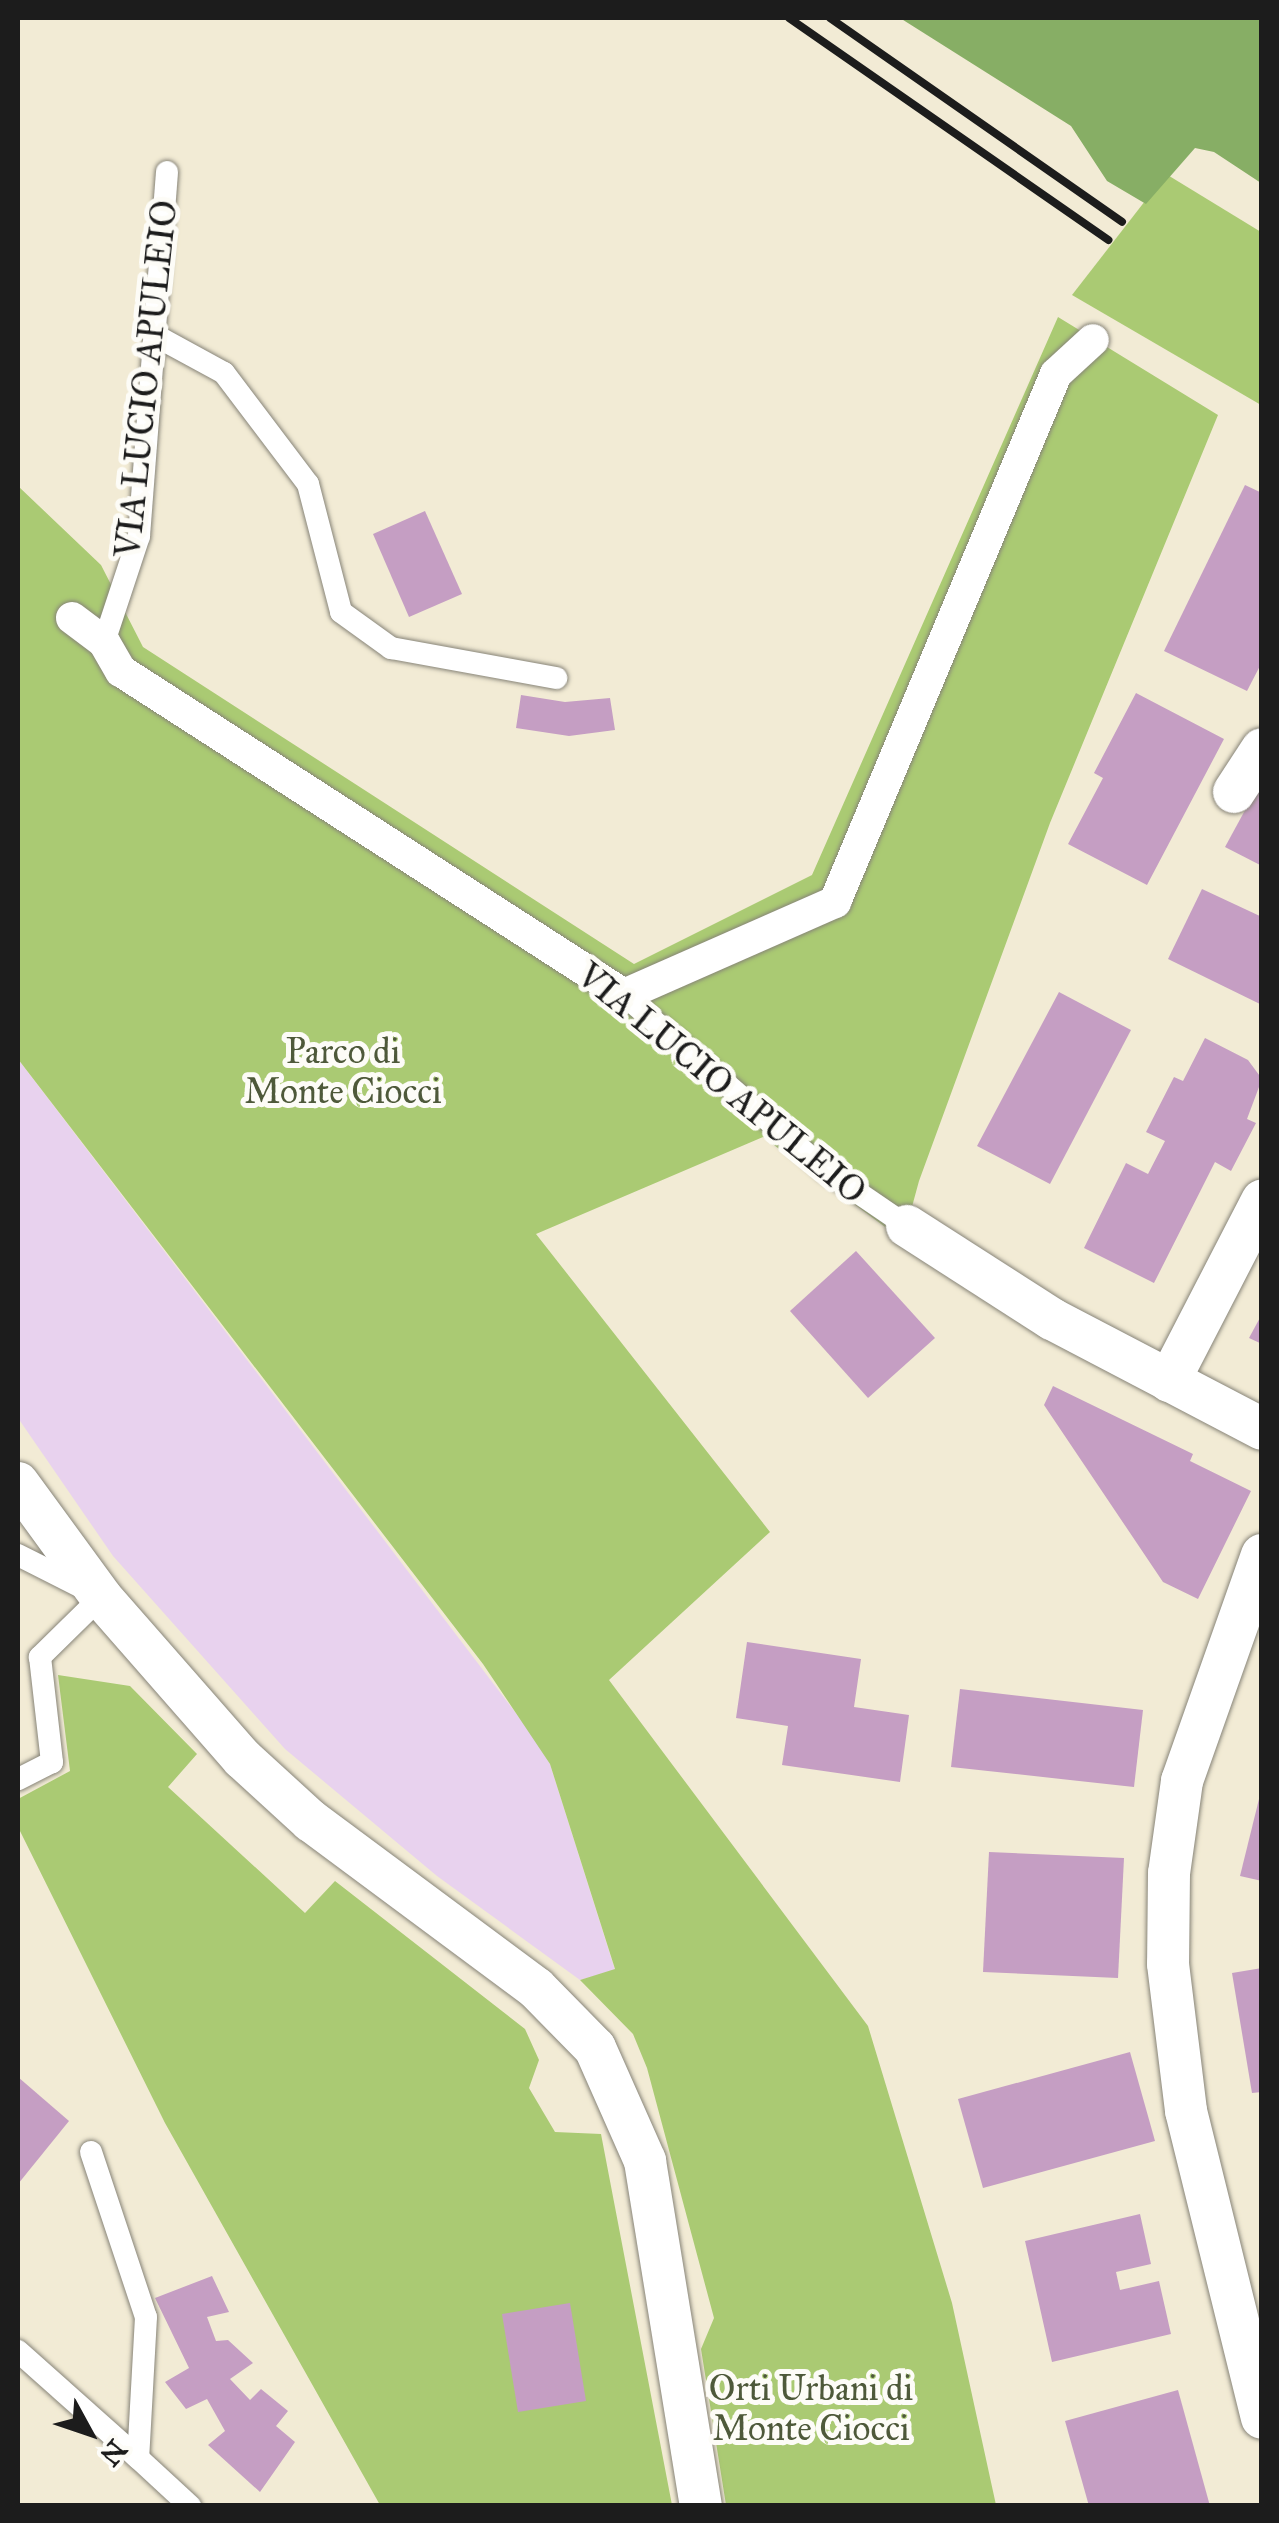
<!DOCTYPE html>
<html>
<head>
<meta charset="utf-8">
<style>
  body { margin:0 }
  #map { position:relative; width:1279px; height:2523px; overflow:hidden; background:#f2ebd5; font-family:"IM FELL Great Primer",serif }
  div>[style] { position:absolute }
  .built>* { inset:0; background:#e8d2ee }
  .green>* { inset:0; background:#aaca73 }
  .forest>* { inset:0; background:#87ae65 }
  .building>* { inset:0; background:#c59ec3 }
  .roads { filter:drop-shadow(0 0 2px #878478) drop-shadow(0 0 2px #878478) }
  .service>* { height:22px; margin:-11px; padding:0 11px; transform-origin:11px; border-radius:11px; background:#fff }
  .pedestrian>* { height:32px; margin:-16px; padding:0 16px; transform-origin:16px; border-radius:16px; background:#fff }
  .minor>* { height:42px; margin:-21px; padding:0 21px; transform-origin:21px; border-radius:21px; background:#fff }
  .rail>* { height:8px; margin:-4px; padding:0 4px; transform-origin:4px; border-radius:4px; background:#1c1c1c }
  span { translate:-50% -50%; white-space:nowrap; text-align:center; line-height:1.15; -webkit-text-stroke:10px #fdfcf7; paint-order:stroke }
  .street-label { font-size:35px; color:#1c1c1c }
  .park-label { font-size:35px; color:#4e593a }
  .frame { position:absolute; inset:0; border:20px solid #1c1c1c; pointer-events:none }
  .north { position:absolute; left:40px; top:2383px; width:100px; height:100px; -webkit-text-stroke:8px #fdfcf7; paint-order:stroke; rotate:130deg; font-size:28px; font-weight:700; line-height:40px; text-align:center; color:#1c1c1c }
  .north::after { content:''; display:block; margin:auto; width:35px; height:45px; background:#1c1c1c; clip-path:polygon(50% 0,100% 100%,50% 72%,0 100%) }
</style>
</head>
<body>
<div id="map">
  <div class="built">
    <i style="clip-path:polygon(18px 1059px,531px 1733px,550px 1764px,615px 1970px,580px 1980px,437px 1876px,285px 1749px,113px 1556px,18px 1418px)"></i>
  </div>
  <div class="green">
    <i style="clip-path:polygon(1166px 174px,1261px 232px,1261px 405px,1072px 295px)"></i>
    <i style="clip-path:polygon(1058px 317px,1218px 415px,1050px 823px,919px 1181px,907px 1225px,911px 1246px,763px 1137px,536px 1234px,770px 1532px,609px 1680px,868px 2026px,952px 2303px,996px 2505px,726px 2505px,701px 2349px,714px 2318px,647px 2068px,633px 2034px,580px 1980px,615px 1969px,550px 1764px,483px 1664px,18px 1059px,18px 486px,101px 565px,143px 647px,634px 964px,812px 875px)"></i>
    <i style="clip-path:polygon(58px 1675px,130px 1686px,197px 1754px,168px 1787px,305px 1913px,335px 1881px,525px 2029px,539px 2060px,529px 2088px,555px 2132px,601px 2134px,672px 2505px,380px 2505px,165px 2123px,18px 1827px,18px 1799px,70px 1771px)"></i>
  </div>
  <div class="forest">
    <i style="clip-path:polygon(900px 18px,1261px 18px,1261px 183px,1214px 152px,1195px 148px,1146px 204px,1107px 181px,1071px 126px)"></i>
  </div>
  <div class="building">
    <i style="clip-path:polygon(1245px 485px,1262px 493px,1262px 662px,1247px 691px,1164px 651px)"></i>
    <i style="clip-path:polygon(425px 511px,462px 594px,409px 617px,373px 534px)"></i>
    <i style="clip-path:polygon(1136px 693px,1224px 739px,1147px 885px,1068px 844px,1103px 778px,1094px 773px)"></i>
    <i style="clip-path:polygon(521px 695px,565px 702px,610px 698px,615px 730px,569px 736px,516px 728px)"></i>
    <i style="clip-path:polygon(1262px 779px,1262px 866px,1225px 847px)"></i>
    <i style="clip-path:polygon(1202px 889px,1262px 917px,1262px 1005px,1168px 959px)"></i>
    <i style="clip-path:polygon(1059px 992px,1131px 1030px,1050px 1184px,977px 1146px)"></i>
    <i style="clip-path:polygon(1205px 1038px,1248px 1060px,1262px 1079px,1247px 1119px,1256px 1123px,1231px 1171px,1215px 1162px,1154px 1283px,1084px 1248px,1126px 1163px,1148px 1174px,1165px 1141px,1146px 1132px,1174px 1077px,1183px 1081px)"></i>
    <i style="clip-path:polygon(856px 1251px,935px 1338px,868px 1398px,790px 1311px)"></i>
    <i style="clip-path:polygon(1262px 1314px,1262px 1344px,1249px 1338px)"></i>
    <i style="clip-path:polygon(1053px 1386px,1193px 1454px,1190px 1461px,1251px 1491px,1198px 1599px,1163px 1582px,1044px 1405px)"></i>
    <i style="clip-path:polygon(747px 1642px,861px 1659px,854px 1707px,909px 1715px,900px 1782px,782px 1765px,788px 1726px,736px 1718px)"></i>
    <i style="clip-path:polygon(960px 1689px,1143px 1710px,1134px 1787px,951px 1767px)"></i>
    <i style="clip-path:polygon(1260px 1795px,1262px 1795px,1262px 1881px,1240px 1876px)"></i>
    <i style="clip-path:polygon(989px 1852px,1124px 1858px,1118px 1978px,983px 1972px)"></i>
    <i style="clip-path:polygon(1262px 1968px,1262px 2092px,1252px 2093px,1232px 1973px)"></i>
    <i style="clip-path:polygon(1130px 2052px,1155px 2141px,983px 2188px,958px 2099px)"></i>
    <i style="clip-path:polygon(18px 2077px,69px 2121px,18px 2184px)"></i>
    <i style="clip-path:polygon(1140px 2214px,1151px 2264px,1116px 2272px,1120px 2290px,1159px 2281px,1171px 2334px,1052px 2362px,1025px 2241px)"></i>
    <i style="clip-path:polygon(212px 2276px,229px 2312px,207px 2317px,216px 2341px,228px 2340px,253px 2363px,230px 2379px,250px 2400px,261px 2389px,288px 2411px,276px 2426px,295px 2442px,260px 2492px,208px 2445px,225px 2431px,207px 2399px,186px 2409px,165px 2382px,189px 2368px,155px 2298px)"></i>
    <i style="clip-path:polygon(570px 2303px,586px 2401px,518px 2412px,502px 2314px)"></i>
    <i style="clip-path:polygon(1178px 2390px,1210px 2506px,1089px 2506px,1065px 2421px)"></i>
  </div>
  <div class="roads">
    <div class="service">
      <i style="left:158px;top:337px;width:75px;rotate:28.6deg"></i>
      <i style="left:224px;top:373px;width:139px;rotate:52.9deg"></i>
      <i style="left:308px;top:484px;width:132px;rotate:75.5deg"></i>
      <i style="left:341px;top:612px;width:62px;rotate:35.8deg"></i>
      <i style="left:391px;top:648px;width:168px;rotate:10.3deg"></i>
      <i style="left:104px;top:642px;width:112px;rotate:-71.7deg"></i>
      <i style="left:139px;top:536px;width:365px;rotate:-85.6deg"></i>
      <i style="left:624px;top:995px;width:267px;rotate:41deg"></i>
      <i style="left:825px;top:1170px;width:99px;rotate:34.3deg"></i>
      <i style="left:18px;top:1555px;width:93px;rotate:26.8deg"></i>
      <i style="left:101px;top:1597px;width:86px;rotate:135.5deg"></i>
      <i style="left:40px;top:1657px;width:106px;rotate:83.5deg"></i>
      <i style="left:52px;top:1762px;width:38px;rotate:153deg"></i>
      <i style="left:91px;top:2152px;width:174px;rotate:71.6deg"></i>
      <i style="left:146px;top:2317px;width:141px;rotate:93.2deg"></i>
      <i style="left:138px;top:2458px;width:71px;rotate:42.7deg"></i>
      <i style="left:18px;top:2351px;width:161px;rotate:41.7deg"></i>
    </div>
    <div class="pedestrian">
      <i style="left:72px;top:618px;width:40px;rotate:37deg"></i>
      <i style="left:104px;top:642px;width:34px;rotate:60deg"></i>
      <i style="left:121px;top:671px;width:598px;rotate:32.79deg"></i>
      <i style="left:624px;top:995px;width:231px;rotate:-23.8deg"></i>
      <i style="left:835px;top:902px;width:572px;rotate:-67.29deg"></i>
      <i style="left:1056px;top:374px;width:50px;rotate:-42.6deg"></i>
    </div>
    <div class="minor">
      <i style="left:1234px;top:792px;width:51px;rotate:-56.9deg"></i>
      <i style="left:907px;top:1226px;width:172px;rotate:32.7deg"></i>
      <i style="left:1052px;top:1319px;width:237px;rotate:27.6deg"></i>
      <i style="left:1169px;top:1381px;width:203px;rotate:-62.7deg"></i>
      <i style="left:18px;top:1483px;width:141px;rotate:53.9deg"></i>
      <i style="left:101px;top:1597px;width:215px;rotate:48.8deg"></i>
      <i style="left:243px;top:1759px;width:92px;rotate:42.4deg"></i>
      <i style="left:311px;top:1821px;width:280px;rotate:36.6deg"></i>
      <i style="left:536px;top:1988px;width:84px;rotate:45.5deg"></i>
      <i style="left:595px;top:2048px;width:124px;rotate:66.1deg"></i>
      <i style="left:645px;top:2161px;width:350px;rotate:80.8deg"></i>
      <i style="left:1262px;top:1555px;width:240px;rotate:109.5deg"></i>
      <i style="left:1182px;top:1781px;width:93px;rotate:98deg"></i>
      <i style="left:1169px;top:1873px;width:91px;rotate:90.6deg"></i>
      <i style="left:1168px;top:1964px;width:148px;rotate:83deg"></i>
      <i style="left:1186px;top:2111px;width:316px;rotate:76.1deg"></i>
    </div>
  </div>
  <div class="rail">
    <i style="left:789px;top:18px;width:389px;rotate:34.8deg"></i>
    <i style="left:830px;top:18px;width:356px;rotate:34.9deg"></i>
  </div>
  <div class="street-label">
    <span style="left:147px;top:379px;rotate:-84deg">VIA LUCIO APULEIO</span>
    <span style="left:721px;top:1084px;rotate:39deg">VIA LUCIO APULEIO</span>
  </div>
  <div class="park-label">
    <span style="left:343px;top:1072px">Parco di<br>Monte Ciocci</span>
    <span style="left:811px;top:2409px">Orti Urbani di<br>Monte Ciocci</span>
  </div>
  <div class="frame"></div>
  <div class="north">N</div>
</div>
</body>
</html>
